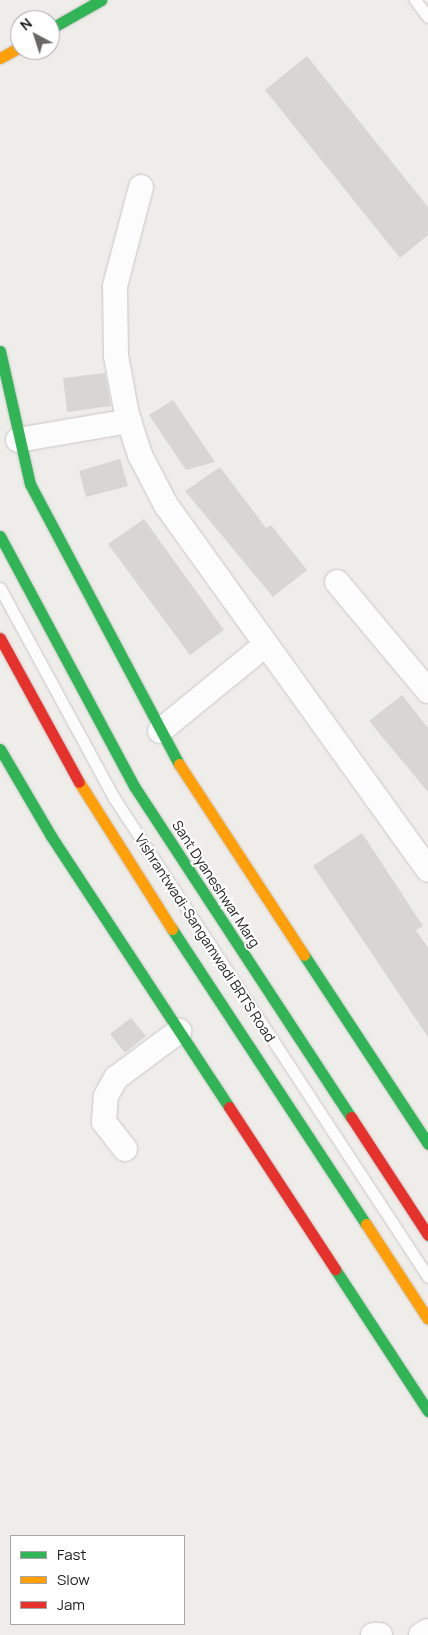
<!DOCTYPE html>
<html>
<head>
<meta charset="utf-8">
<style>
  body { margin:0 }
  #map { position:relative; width:428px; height:1635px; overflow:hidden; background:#efedea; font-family:Manrope,sans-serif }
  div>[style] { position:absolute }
  .building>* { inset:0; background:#d8d5d3 }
  .roads { filter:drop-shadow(0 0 1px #c8c7c6) drop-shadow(0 0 1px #c8c7c6) }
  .lane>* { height:11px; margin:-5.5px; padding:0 5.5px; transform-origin:5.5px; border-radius:5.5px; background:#fdfcfc }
  .street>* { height:24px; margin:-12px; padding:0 12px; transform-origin:12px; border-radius:12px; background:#fdfcfc }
  .fast>* { height:11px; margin:-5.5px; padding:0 5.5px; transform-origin:5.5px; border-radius:5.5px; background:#30b455 }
  .slow>* { height:11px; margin:-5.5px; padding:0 5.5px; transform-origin:5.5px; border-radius:5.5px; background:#ff9f0a }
  .jam>* { height:11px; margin:-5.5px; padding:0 5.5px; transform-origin:5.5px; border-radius:5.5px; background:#e5322d }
  span { translate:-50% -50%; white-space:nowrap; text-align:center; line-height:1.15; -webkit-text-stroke:4px #fff; paint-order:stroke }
  .street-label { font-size:14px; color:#212121 }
  .legend { position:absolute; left:10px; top:1535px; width:175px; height:90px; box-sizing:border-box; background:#fff; border:1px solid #a6a6a6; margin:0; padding:6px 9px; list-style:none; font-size:15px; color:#212121 }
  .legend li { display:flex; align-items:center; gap:10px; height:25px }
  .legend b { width:25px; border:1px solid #a6a6a6 }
  .north { position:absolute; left:10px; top:10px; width:50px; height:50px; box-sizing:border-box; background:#fff; border:1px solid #a6a6a6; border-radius:50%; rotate:320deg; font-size:14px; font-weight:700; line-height:20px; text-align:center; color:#212121 }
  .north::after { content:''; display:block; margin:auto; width:18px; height:22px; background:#696867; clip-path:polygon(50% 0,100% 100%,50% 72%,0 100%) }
</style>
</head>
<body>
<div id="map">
  <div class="building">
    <i style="clip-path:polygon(307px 56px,428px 207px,428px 235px,400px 258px,265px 90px)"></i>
    <i style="clip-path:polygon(105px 373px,111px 406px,67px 412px,63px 378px)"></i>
    <i style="clip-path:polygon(173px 400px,215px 462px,186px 470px,149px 415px)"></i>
    <i style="clip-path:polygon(120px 459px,128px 486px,86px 497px,79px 471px)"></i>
    <i style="clip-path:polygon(220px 467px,266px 528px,271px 525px,307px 570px,273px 597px,185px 491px)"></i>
    <i style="clip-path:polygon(144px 519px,224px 630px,190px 655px,108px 544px)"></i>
    <i style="clip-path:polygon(402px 695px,428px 728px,428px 792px,369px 721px)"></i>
    <i style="clip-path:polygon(362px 833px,423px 926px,416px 930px,428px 948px,428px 1037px,313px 866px)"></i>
    <i style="clip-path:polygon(131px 1018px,146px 1036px,125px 1053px,110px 1034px)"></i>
  </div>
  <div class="roads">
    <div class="lane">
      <i style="left:415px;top:0;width:21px;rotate:53deg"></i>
      <i style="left:0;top:588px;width:239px;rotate:61.5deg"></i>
      <i style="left:114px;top:798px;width:573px;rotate:56.75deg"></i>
    </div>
    <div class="street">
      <i style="left:141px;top:187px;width:102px;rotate:104.7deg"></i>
      <i style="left:115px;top:286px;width:70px;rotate:89.2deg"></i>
      <i style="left:116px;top:356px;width:60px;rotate:79.4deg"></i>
      <i style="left:127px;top:415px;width:42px;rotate:72deg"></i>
      <i style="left:140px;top:455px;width:56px;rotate:62.5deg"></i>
      <i style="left:166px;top:505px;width:449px;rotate:54.3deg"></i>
      <i style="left:18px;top:440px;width:113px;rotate:-9.7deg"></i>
      <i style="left:337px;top:582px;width:142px;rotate:50.1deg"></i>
      <i style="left:160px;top:731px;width:134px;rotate:-39.3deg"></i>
      <i style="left:125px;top:1149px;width:34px;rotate:-128deg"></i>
      <i style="left:104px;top:1122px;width:26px;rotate:-86deg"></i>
      <i style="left:106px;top:1096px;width:21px;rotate:-61deg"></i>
      <i style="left:116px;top:1078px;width:79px;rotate:-36.7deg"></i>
      <i style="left:373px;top:1635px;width:7px"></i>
      <i style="left:421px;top:1635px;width:8px;rotate:-30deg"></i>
    </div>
    <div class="fast">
      <i style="left:50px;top:29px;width:59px;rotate:-29.6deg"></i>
      <i style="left:0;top:351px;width:136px;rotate:77.3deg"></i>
      <i style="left:30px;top:484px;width:317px;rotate:62deg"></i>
      <i style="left:0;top:536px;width:284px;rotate:61.8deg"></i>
      <i style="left:134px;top:786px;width:396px;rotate:56.8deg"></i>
      <i style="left:0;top:749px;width:101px;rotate:59.6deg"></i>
      <i style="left:51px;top:836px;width:324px;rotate:56.7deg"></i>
      <i style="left:172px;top:929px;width:353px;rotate:56.7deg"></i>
      <i style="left:304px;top:955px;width:226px;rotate:56.7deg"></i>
      <i style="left:335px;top:1269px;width:170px;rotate:56.8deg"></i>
    </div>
    <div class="slow">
      <i style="left:0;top:58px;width:23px;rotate:-29deg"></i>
      <i style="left:179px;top:764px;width:228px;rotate:56.8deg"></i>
      <i style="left:79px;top:782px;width:174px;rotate:57.7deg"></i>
      <i style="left:366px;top:1224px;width:113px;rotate:56.9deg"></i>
    </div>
    <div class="jam">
      <i style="left:0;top:638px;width:164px;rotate:61.3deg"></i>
      <i style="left:229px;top:1107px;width:194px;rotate:56.8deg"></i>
      <i style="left:351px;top:1117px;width:141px;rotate:56.9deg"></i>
    </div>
  </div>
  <div class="street-label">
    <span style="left:216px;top:884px;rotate:57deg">Sant Dyaneshwar Marg</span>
    <span style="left:205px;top:938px;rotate:57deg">Vishrantwadi-Sangamwadi BRTS Road</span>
  </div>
  <ul class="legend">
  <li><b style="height:6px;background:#30b455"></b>Fast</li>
  <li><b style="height:6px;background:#ff9f0a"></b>Slow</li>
  <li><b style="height:6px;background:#e5322d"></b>Jam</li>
  </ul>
  <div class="north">N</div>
</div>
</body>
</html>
